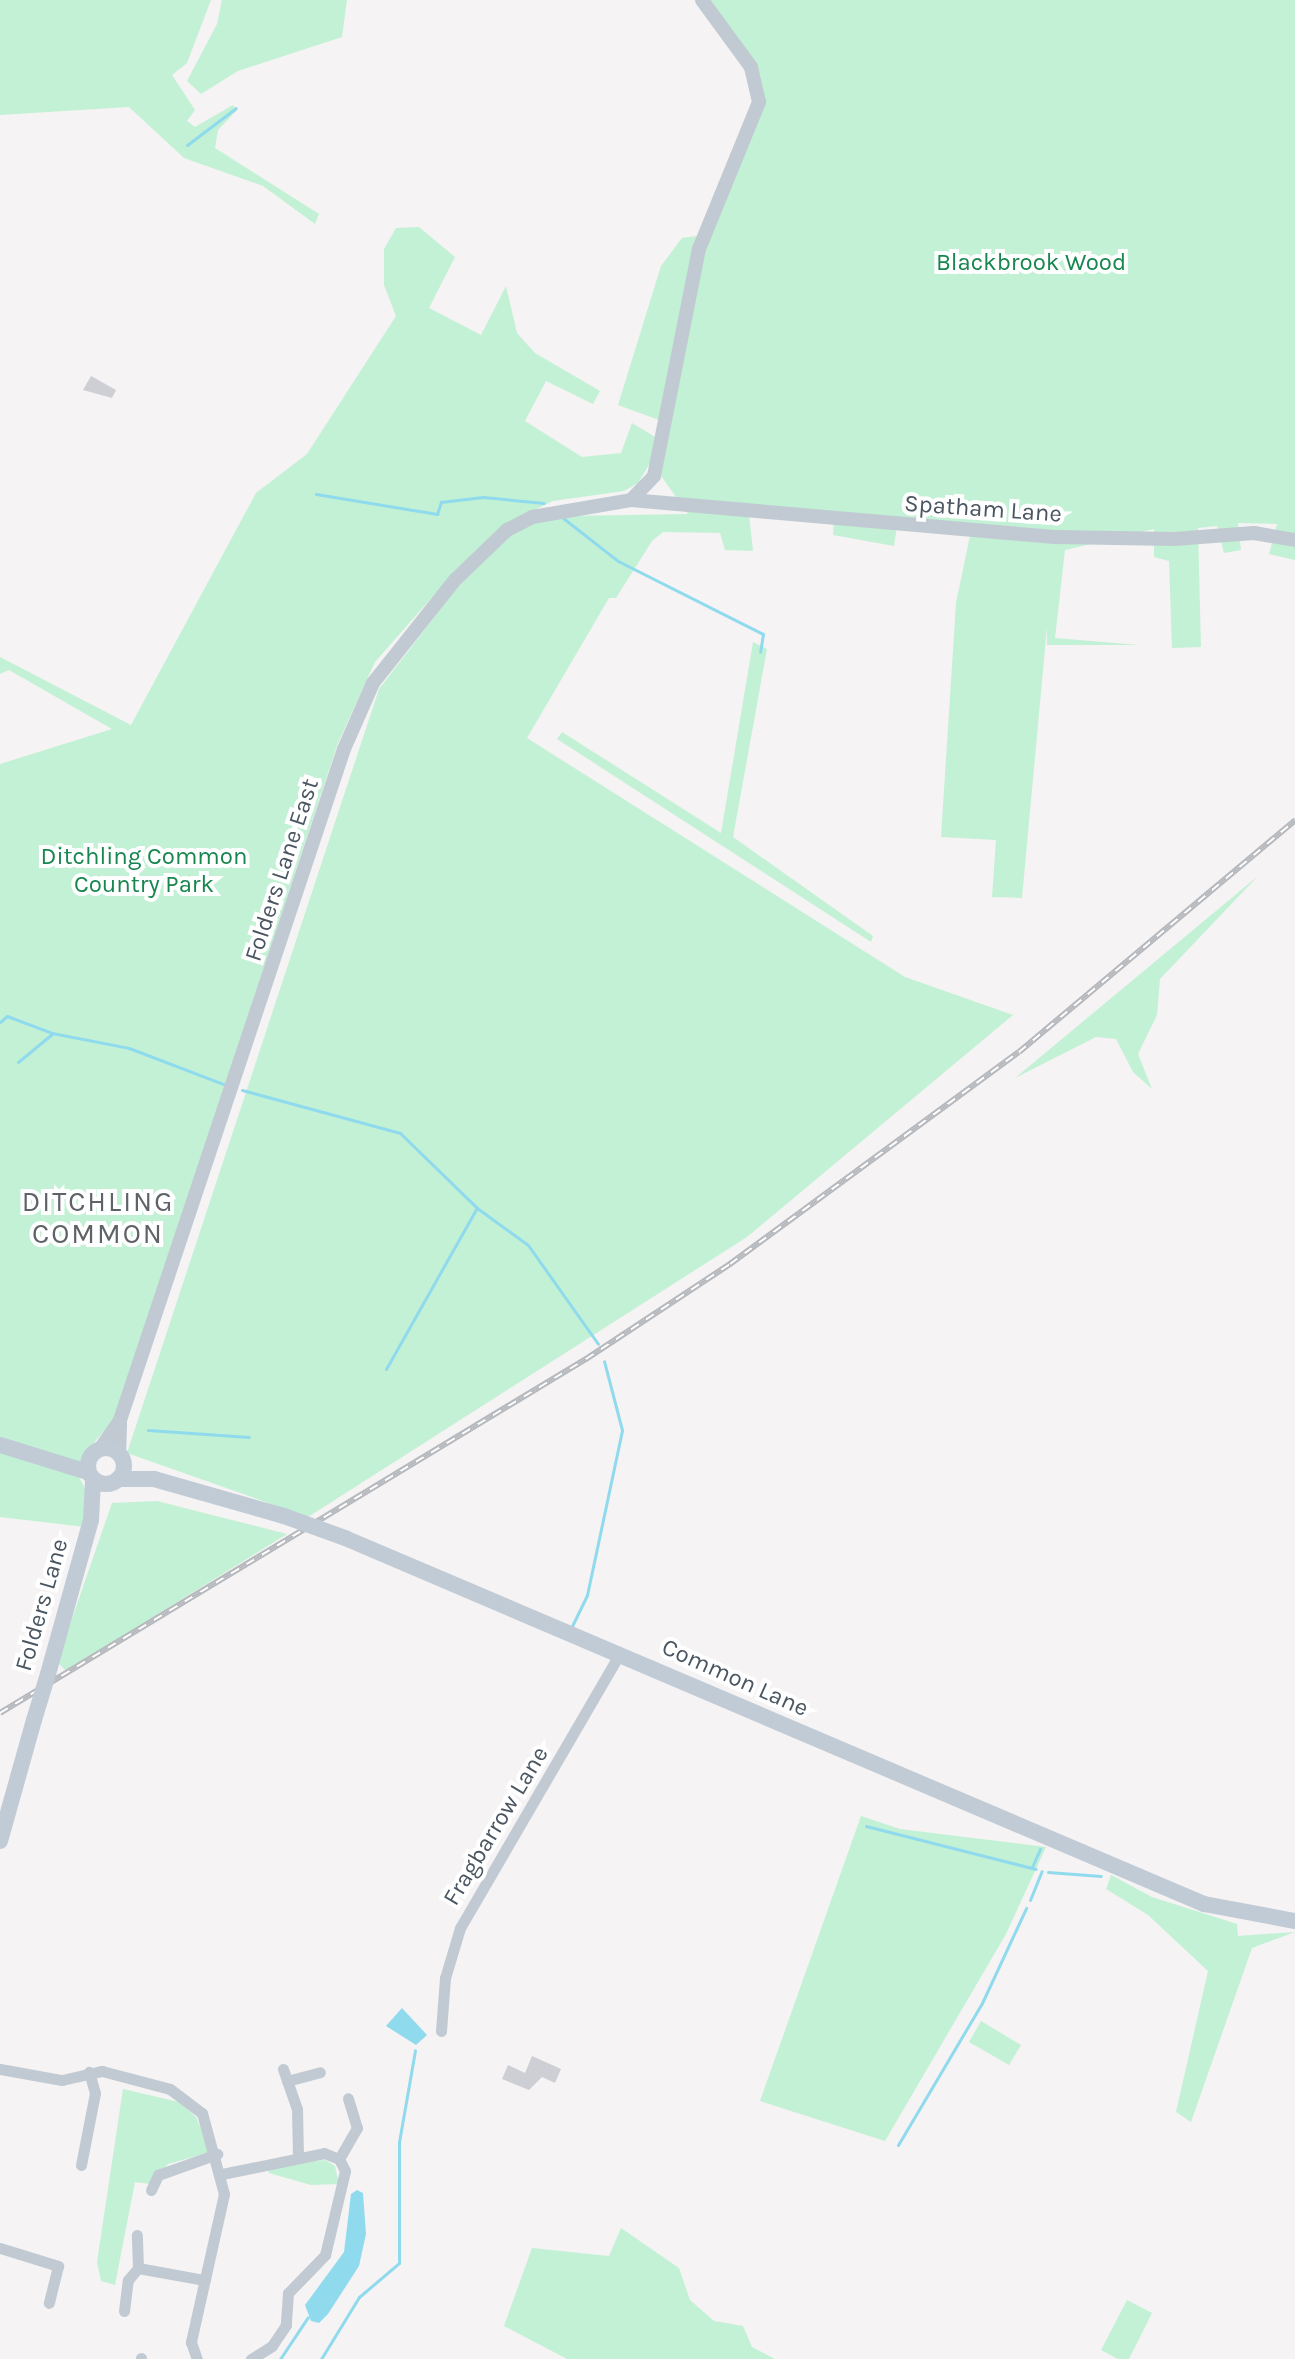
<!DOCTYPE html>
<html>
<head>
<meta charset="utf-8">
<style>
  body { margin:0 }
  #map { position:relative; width:1295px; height:2359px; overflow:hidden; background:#f5f3f3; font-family:Karla,sans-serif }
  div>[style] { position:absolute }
  .green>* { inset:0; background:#c3f1d5 }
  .water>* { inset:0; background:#90daee }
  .stream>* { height:3px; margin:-1.5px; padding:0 1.5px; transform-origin:1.5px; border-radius:1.5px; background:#90daee }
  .building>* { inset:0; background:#cdcfd5 }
  .minor>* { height:11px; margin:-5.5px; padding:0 5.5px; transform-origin:5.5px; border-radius:5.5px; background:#c1cad2 }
  .tertiary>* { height:14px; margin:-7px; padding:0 7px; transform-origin:7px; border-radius:7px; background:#c1cad2 }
  .secondary>* { height:16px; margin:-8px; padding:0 8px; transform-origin:8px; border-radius:8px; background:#c1cbd6 }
  .secondary>.ring { margin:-8px; padding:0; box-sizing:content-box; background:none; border:16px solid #c1cbd6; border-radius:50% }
  .rail>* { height:6px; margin-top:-3px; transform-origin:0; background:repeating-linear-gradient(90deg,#fff 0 9px,#b5b8bd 0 18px); box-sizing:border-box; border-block:2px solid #b5b8bd }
  .secondary-bridge>* { height:16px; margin:-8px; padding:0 8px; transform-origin:8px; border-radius:8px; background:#c1cbd6 }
  span { translate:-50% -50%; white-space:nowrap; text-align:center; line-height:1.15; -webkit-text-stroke:8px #fff; paint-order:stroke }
  .park-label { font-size:24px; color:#17864f }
  .street-label { font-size:24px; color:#4a5661 }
  .quarter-label { font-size:28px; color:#5f6368; letter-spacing:2px }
</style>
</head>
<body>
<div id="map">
  <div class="green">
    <i style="clip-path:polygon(0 0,211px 0,187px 63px,172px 75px,195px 110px,187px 121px,195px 127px,233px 105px,237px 110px,218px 130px,215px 148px,319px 214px,315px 224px,263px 186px,184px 158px,129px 107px,0 115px)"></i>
    <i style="clip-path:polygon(222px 0,347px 0,342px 37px,238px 71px,201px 94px,187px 81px,217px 24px)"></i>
    <i style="clip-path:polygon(695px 0,1295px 0,1295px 560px,1269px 554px,1277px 524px,1238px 523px,1241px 550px,1224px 553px,1217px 526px,1198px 528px,1201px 647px,1172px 648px,1169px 561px,1154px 557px,1154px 529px,1065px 550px,1055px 638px,1139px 645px,1047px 645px,1047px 627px,1022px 898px,992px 897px,996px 840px,941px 837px,956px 603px,972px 526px,897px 526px,894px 546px,833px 535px,834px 518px,748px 505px,753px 551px,725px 550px,720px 533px,663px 532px,652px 541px,616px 598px,609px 598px,527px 738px,905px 977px,1013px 1015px,747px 1237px,308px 1517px,127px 1453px,379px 689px,456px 589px,507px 535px,528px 523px,569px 516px,688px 514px,659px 473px,659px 420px,618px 405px,661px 266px,682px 238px,705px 235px,755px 113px,752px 66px)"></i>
    <i style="clip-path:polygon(419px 227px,455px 257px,429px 308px,481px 335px,506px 286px,517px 333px,535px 353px,600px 391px,593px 404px,546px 381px,525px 421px,582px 457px,621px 453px,632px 423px,657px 438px,650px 463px,638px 483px,624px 491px,553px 501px,512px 521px,456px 570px,375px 662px,338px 743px,115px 1418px,85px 1453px,78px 1475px,87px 1492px,85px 1527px,0 1517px,0 764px,112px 729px,9px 670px,0 674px,0 657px,131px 725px,256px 493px,307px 454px,396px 316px,384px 285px,384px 249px,396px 228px)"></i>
    <i style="clip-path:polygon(753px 642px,767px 649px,733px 837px,873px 936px,871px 942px,557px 739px,562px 732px,721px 833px)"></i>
    <i style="clip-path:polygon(1258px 876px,1160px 979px,1157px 1015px,1138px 1054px,1152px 1089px,1133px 1072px,1116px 1039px,1096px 1037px,1015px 1078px)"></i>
    <i style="clip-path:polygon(157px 1501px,287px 1534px,66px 1671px,57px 1662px,112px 1503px)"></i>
    <i style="clip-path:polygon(861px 1816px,900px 1829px,1046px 1847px,1006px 1934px,885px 2141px,760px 2101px)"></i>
    <i style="clip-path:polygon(1111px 1875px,1152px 1897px,1237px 1924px,1238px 1936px,1295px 1932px,1252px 1948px,1191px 2122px,1176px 2112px,1208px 1971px,1148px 1915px,1106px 1889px)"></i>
    <i style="clip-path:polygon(981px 2021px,1021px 2045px,1009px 2065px,969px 2042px)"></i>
    <i style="clip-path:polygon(123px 2089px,179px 2102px,196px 2117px,211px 2152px,168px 2164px,150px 2184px,135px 2182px,115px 2285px,101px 2281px,97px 2262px)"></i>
    <i style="clip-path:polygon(325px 2160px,335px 2166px,339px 2184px,311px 2185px,269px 2173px,266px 2166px)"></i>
    <i style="clip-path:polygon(621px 2228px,679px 2268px,690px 2300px,714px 2321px,743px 2326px,752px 2347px,775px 2359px,567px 2359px,504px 2326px,532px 2248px,609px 2256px)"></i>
    <i style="clip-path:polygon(1127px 2300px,1152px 2313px,1129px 2359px,1118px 2359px,1101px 2350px)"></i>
  </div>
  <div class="water">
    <i style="clip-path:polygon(402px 2008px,427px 2035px,416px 2045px,386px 2026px)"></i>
    <i style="clip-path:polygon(357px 2190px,363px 2193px,366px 2234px,359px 2266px,328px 2314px,319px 2323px,311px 2321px,305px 2305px,344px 2252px,351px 2194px)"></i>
  </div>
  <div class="stream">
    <i style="left:187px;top:145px;width:61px;rotate:-37.1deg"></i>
    <i style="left:316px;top:494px;width:123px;rotate:9.4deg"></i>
    <i style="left:437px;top:514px;width:13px;rotate:-72deg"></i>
    <i style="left:441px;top:502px;width:42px;rotate:-6.8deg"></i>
    <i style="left:483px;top:497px;width:61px;rotate:5.6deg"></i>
    <i style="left:563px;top:518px;width:70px;rotate:38deg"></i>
    <i style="left:618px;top:561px;width:162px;rotate:26.7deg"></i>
    <i style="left:763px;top:634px;width:18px;rotate:99deg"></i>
    <i style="left:0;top:1022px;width:9px;rotate:-41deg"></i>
    <i style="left:7px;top:1016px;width:48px;rotate:20.7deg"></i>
    <i style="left:52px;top:1033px;width:78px;rotate:11deg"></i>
    <i style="left:129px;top:1048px;width:104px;rotate:20.9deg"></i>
    <i style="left:18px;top:1062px;width:44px;rotate:-39.5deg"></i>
    <i style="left:242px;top:1090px;width:164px;rotate:15.2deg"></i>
    <i style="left:400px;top:1133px;width:107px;rotate:44.2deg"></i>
    <i style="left:477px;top:1208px;width:63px;rotate:36deg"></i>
    <i style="left:528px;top:1245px;width:121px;rotate:54.7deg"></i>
    <i style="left:386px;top:1369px;width:184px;rotate:-60.6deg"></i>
    <i style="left:148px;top:1430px;width:101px;rotate:4deg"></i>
    <i style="left:571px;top:1628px;width:37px;rotate:-64deg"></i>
    <i style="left:587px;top:1595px;width:169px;rotate:-78deg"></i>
    <i style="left:622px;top:1430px;width:71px;rotate:-104.6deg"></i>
    <i style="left:866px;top:1826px;width:175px;rotate:14.2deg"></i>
    <i style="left:1032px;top:1867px;width:20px;rotate:-66deg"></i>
    <i style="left:1048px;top:1872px;width:53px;rotate:4.3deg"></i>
    <i style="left:1030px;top:1900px;width:31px;rotate:-68deg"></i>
    <i style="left:898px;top:2145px;width:165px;rotate:-59.4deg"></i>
    <i style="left:982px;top:2003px;width:105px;rotate:-65.1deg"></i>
    <i style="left:280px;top:2359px;width:50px;rotate:-56.3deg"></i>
    <i style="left:321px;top:2359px;width:73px;rotate:-58.5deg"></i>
    <i style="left:359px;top:2297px;width:52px;rotate:-40.4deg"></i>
    <i style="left:399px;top:2263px;width:121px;rotate:-90deg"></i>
    <i style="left:399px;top:2142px;width:93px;rotate:-80.1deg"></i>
  </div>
  <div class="building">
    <i style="clip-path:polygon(91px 376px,116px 390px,112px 398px,83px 390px)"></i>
    <i style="clip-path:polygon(532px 2056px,561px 2069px,555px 2083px,542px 2077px,529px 2090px,502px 2079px,508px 2065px,525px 2073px)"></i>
  </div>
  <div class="minor">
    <i style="left:441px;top:2031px;width:53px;rotate:-85.7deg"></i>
    <i style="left:445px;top:1978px;width:52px;rotate:-73.3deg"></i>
    <i style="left:460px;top:1928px;width:318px;rotate:-59.8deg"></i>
    <i style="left:0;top:2069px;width:63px;rotate:10.1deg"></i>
    <i style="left:62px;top:2080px;width:41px;rotate:-12.7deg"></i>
    <i style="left:102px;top:2071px;width:70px;rotate:14.8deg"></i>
    <i style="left:170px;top:2089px;width:40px;rotate:37deg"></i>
    <i style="left:202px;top:2113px;width:84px;rotate:74.8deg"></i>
    <i style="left:224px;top:2194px;width:152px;rotate:102.6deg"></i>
    <i style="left:191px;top:2342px;width:18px;rotate:71deg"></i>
    <i style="left:283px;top:2069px;width:42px;rotate:70.7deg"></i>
    <i style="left:297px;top:2109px;width:47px;rotate:88.8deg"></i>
    <i style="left:287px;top:2081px;width:34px;rotate:-15deg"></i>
    <i style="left:339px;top:2159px;width:36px;rotate:-60deg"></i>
    <i style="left:357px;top:2128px;width:31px;rotate:-107deg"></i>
    <i style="left:81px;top:2165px;width:73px;rotate:-79deg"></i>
    <i style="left:95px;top:2093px;width:22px;rotate:-106deg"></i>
    <i style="left:222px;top:2174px;width:104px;rotate:-11.6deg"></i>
    <i style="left:324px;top:2153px;width:16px;rotate:22deg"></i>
    <i style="left:339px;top:2159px;width:13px;rotate:63deg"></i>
    <i style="left:345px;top:2171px;width:86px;rotate:103.4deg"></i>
    <i style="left:325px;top:2255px;width:53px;rotate:134.2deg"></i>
    <i style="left:288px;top:2293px;width:32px;rotate:94deg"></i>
    <i style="left:286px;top:2325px;width:25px;rotate:124deg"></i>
    <i style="left:272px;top:2346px;width:25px;rotate:148deg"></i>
    <i style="left:151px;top:2190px;width:17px;rotate:-65deg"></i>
    <i style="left:158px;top:2175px;width:63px;rotate:-19.6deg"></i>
    <i style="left:0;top:2248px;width:61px;rotate:17.2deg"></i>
    <i style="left:58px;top:2266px;width:38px;rotate:104deg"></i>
    <i style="left:138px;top:2268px;width:68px;rotate:10.2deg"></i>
    <i style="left:124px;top:2311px;width:31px;rotate:-83deg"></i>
    <i style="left:128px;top:2280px;width:16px;rotate:-50deg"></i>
    <i style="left:138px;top:2268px;width:33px;rotate:-92deg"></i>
    <i style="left:141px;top:2359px;width:1px;rotate:-90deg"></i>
  </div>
  <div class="tertiary">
    <i style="left:631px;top:500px;width:428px;rotate:5deg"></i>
    <i style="left:1057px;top:537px;width:117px;rotate:1deg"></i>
    <i style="left:1174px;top:539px;width:80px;rotate:-4.3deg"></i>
    <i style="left:1254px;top:533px;width:42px;rotate:9.7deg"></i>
    <i style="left:100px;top:1449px;width:35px;rotate:-55deg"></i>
    <i style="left:120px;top:1420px;width:707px;rotate:-71.54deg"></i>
    <i style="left:344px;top:749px;width:72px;rotate:-66.3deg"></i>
    <i style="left:373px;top:683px;width:132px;rotate:-51.5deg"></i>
    <i style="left:455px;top:580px;width:72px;rotate:-43.9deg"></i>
    <i style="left:507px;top:530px;width:28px;rotate:-27deg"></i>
    <i style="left:532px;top:517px;width:100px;rotate:-9.7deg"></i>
    <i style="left:631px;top:500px;width:33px;rotate:-46deg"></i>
    <i style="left:654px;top:476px;width:231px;rotate:-78.8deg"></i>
    <i style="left:699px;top:249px;width:159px;rotate:-67.8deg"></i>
    <i style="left:759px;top:102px;width:36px;rotate:-103deg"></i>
    <i style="left:751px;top:67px;width:83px;rotate:-126.2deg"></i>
    <i style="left:119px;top:1455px;width:31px;rotate:-88deg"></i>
  </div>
  <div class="secondary">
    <i style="left:0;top:1445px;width:92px;rotate:17.1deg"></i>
    <i class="ring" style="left:88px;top:1448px;width:20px;height:20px"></i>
    <i style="left:118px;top:1479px;width:36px"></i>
    <i style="left:154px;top:1479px;width:135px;rotate:15.9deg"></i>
    <i style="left:345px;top:1538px;width:934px;rotate:23.08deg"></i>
    <i style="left:1204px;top:1904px;width:93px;rotate:10.6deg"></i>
    <i style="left:48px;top:1674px;width:160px;rotate:-74.4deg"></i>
    <i style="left:91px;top:1520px;width:40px;rotate:-87.1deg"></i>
    <i style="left:0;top:1841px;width:126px;rotate:-74.3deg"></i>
  </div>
  <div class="rail">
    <i style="left:0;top:1713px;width:685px;rotate:-31.14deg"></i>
    <i style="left:586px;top:1359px;width:173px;rotate:-33.4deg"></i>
    <i style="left:730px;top:1264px;width:358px;rotate:-36.3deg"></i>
    <i style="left:1019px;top:1052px;width:361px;rotate:-40deg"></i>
  </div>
  <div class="secondary-bridge">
    <i style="left:284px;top:1516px;width:65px;rotate:19.8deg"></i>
    <i style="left:34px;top:1720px;width:48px;rotate:-73.1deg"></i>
  </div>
  <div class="park-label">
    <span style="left:1031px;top:263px">Blackbrook Wood</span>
    <span style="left:144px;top:871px">Ditchling Common<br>Country Park</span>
  </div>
  <div class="street-label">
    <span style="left:983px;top:509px;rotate:4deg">Spatham Lane</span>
    <span style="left:282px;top:870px;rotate:-72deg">Folders Lane East</span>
    <span style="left:42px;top:1605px;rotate:-74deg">Folders Lane</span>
    <span style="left:735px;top:1678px;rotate:24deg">Common Lane</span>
    <span style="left:496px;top:1826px;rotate:-59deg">Fragbarrow Lane</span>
  </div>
  <div class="quarter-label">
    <span style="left:98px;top:1218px">DITCHLING<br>COMMON</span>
  </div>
</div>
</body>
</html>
